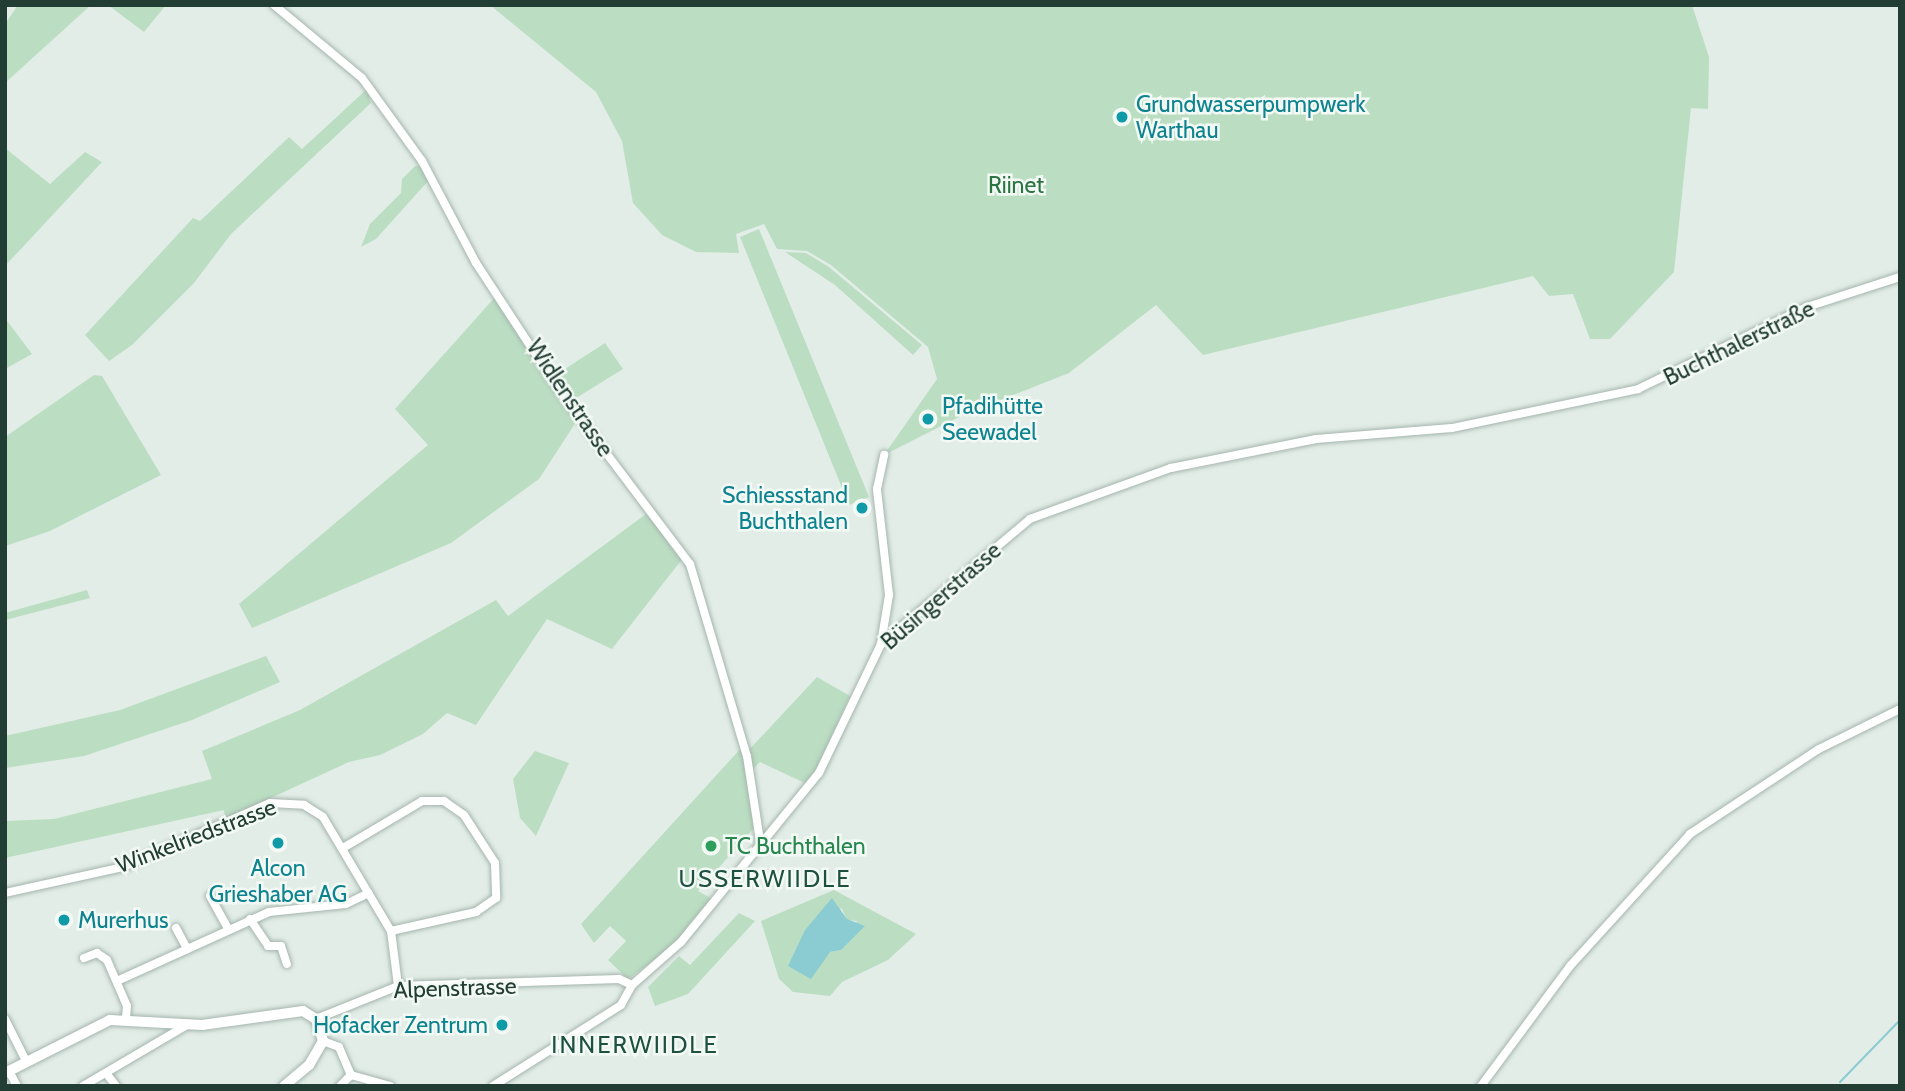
<!DOCTYPE html>
<html>
<head>
<meta charset="utf-8">
<style>
  body { margin:0 }
  #map { position:relative; width:1905px; height:1091px; overflow:hidden; background:#e2ede7; font-family:Cabin,sans-serif }
  div>[style] { position:absolute }
  .green>* { inset:0; background:#bbdec2 }
  .water>* { inset:0; background:#8accd2 }
  .stream>* { height:2px; margin:-1px; padding:0 1px; transform-origin:1px; border-radius:1px; background:#8accd2 }
  .roads { filter:drop-shadow(0 0 2px #a5b5ae) drop-shadow(0 0 2px #a5b5ae) }
  .minor>* { height:8px; margin:-4px; padding:0 4px; transform-origin:4px; border-radius:4px; background:#fff }
  .tertiary>* { height:10px; margin:-5px; padding:0 5px; transform-origin:5px; border-radius:5px; background:#fff }
  .dots>* { width:19px; height:19px; translate:-50% -50%; box-sizing:border-box; border:4px solid #f3f9f5; border-radius:50% }
  span { translate:-50% -50%; white-space:nowrap; text-align:center; line-height:1.15; -webkit-text-stroke:5px #f3f9f5; paint-order:stroke }
  .culture-label { font-size:23px; color:#0d838f }
  .left { translate:0 -50%; text-align:left }
  .right { translate:-100% -50%; text-align:right }
  .park-label { font-size:23px; color:#2b7543 }
  .street-label { font-size:23px; color:#223e34 }
  .leisure-label { font-size:23px; color:#27864d }
  .neighbourhood-label { font-size:24px; color:#1d5040; letter-spacing:2px }
  .frame { position:absolute; inset:0; border:7px solid #223e34; pointer-events:none }
</style>
</head>
<body>
<div id="map">
  <div class="green">
    <i style="clip-path:polygon(18px 5px,91px 5px,5px 83px,5px 24px)"></i>
    <i style="clip-path:polygon(108px 5px,166px 5px,144px 32px)"></i>
    <i style="clip-path:polygon(490px 5px,1692px 5px,1709px 57px,1708px 109px,1691px 108px,1674px 272px,1610px 339px,1590px 339px,1573px 294px,1549px 296px,1533px 276px,1203px 355px,1156px 305px,1069px 373px,965px 414px,884px 455px,937px 379px,928px 347px,831px 265px,807px 251px,777px 249px,764px 224px,736px 234px,739px 253px,696px 252px,662px 235px,633px 203px,622px 141px,596px 92px)"></i>
    <i style="clip-path:polygon(367px 89px,371px 103px,231px 234px,194px 283px,132px 345px,109px 361px,85px 335px,193px 218px,200px 221px,289px 137px,302px 149px)"></i>
    <i style="clip-path:polygon(5px 148px,50px 184px,85px 152px,102px 162px,6px 265px)"></i>
    <i style="clip-path:polygon(415px 166px,422px 166px,429px 180px,376px 239px,361px 247px,370px 224px,401px 193px,402px 179px)"></i>
    <i style="clip-path:polygon(759px 229px,869px 497px,849px 505px,740px 237px)"></i>
    <i style="clip-path:polygon(785px 252px,806px 253px,829px 267px,922px 345px,913px 355px,835px 285px)"></i>
    <i style="clip-path:polygon(496px 296px,578px 419px,539px 479px,451px 543px,252px 628px,239px 604px,428px 445px,395px 409px)"></i>
    <i style="clip-path:polygon(5px 318px,32px 354px,5px 369px)"></i>
    <i style="clip-path:polygon(605px 343px,623px 369px,568px 403px,551px 378px)"></i>
    <i style="clip-path:polygon(94px 375px,102px 376px,161px 475px,50px 531px,5px 546px,5px 437px)"></i>
    <i style="clip-path:polygon(646px 514px,683px 558px,612px 649px,547px 619px,476px 725px,447px 713px,423px 734px,380px 755px,349px 762px,225px 819px,224px 810px,5px 858px,5px 821px,54px 819px,212px 779px,202px 751px,300px 710px,496px 600px,508px 616px)"></i>
    <i style="clip-path:polygon(87px 590px,90px 598px,5px 620px,5px 613px)"></i>
    <i style="clip-path:polygon(266px 656px,280px 682px,192px 720px,84px 756px,5px 768px,5px 736px,120px 710px)"></i>
    <i style="clip-path:polygon(817px 677px,850px 696px,809px 785px,760px 762px,753px 769px,748px 751px)"></i>
    <i style="clip-path:polygon(742px 747px,755px 827px,698px 891px,716px 901px,679px 942px,628px 979px,608px 960px,626px 941px,610px 926px,594px 943px,581px 924px)"></i>
    <i style="clip-path:polygon(535px 751px,569px 763px,536px 836px,520px 818px,513px 779px)"></i>
    <i style="clip-path:polygon(evenodd,834px 890px,916px 934px,888px 960px,842px 982px,830px 996px,793px 992px,779px 979px,761px 921px,834px 890px,841px 907px,847px 920px,857px 921px,841px 950px,830px 952px,841px 907px)"></i>
    <i style="clip-path:polygon(739px 913px,755px 921px,688px 994px,655px 1006px,648px 987px,679px 956px,690px 965px)"></i>
  </div>
  <div class="water">
    <i style="clip-path:polygon(832px 898px,847px 919px,865px 926px,841px 950px,830px 952px,811px 979px,788px 966px,805px 930px)"></i>
  </div>
  <div class="stream">
    <i style="left:1840px;top:1082px;width:86px;rotate:-45.9deg"></i>
  </div>
  <div class="roads">
    <div class="minor">
      <i style="left:274px;top:5px;width:114px;rotate:39.7deg"></i>
      <i style="left:362px;top:78px;width:102px;rotate:54.1deg"></i>
      <i style="left:422px;top:161px;width:115px;rotate:62.1deg"></i>
      <i style="left:476px;top:263px;width:155px;rotate:56.8deg"></i>
      <i style="left:561px;top:393px;width:214px;rotate:53deg"></i>
      <i style="left:690px;top:564px;width:200px;rotate:73.5deg"></i>
      <i style="left:747px;top:756px;width:92px;rotate:81.3deg"></i>
      <i style="left:881px;top:644px;width:50px;rotate:-80.7deg"></i>
      <i style="left:889px;top:595px;width:107px;rotate:-96.5deg"></i>
      <i style="left:877px;top:489px;width:35px;rotate:-78deg"></i>
      <i style="left:343px;top:848px;width:92px;rotate:-30.7deg"></i>
      <i style="left:422px;top:801px;width:22px"></i>
      <i style="left:444px;top:801px;width:24px;rotate:35deg"></i>
      <i style="left:464px;top:815px;width:57px;rotate:57.1deg"></i>
      <i style="left:495px;top:863px;width:35px;rotate:88deg"></i>
      <i style="left:496px;top:898px;width:24px;rotate:145deg"></i>
      <i style="left:476px;top:912px;width:87px;rotate:167.4deg"></i>
      <i style="left:5px;top:893px;width:121px;rotate:-12.4deg"></i>
      <i style="left:123px;top:867px;width:160px;rotate:-23.5deg"></i>
      <i style="left:270px;top:803px;width:34px;rotate:3deg"></i>
      <i style="left:304px;top:805px;width:22px;rotate:32deg"></i>
      <i style="left:323px;top:817px;width:133px;rotate:59.2deg"></i>
      <i style="left:391px;top:931px;width:55px;rotate:82.7deg"></i>
      <i style="left:210px;top:896px;width:38px;rotate:61deg"></i>
      <i style="left:250px;top:919px;width:32px;rotate:56deg"></i>
      <i style="left:268px;top:946px;width:13px"></i>
      <i style="left:281px;top:946px;width:19px;rotate:72deg"></i>
      <i style="left:176px;top:928px;width:24px;rotate:62deg"></i>
      <i style="left:84px;top:958px;width:14px;rotate:-21deg"></i>
      <i style="left:97px;top:953px;width:12px;rotate:35deg"></i>
      <i style="left:107px;top:960px;width:50px;rotate:66.5deg"></i>
      <i style="left:127px;top:1006px;width:12px;rotate:95deg"></i>
      <i style="left:117px;top:981px;width:167px;rotate:-24.4deg"></i>
      <i style="left:269px;top:912px;width:77px;rotate:-5.9deg"></i>
      <i style="left:346px;top:904px;width:25px;rotate:-26deg"></i>
      <i style="left:5px;top:1019px;width:47px;rotate:63.4deg"></i>
      <i style="left:316px;top:1019px;width:88px;rotate:-21.9deg"></i>
      <i style="left:398px;top:986px;width:221px;rotate:-1.8deg"></i>
      <i style="left:619px;top:979px;width:14px;rotate:25deg"></i>
      <i style="left:323px;top:1041px;width:17px;rotate:21deg"></i>
      <i style="left:339px;top:1047px;width:30px;rotate:67deg"></i>
      <i style="left:351px;top:1075px;width:41px;rotate:15.8deg"></i>
      <i style="left:9px;top:1071px;width:17px;rotate:62deg"></i>
      <i style="left:106px;top:1073px;width:16px;rotate:52deg"></i>
      <i style="left:83px;top:1086px;width:121px;rotate:-30.4deg"></i>
      <i style="left:340px;top:1086px;width:16px;rotate:-45deg"></i>
      <i style="left:493px;top:1086px;width:151px;rotate:-32.3deg"></i>
      <i style="left:621px;top:1005px;width:23px;rotate:-61deg"></i>
      <i style="left:632px;top:985px;width:65px;rotate:-41.3deg"></i>
      <i style="left:681px;top:942px;width:218px;rotate:-50.8deg"></i>
      <i style="left:819px;top:773px;width:143px;rotate:-64.3deg"></i>
      <i style="left:881px;top:644px;width:194px;rotate:-40deg"></i>
      <i style="left:1030px;top:519px;width:150px;rotate:-19.9deg"></i>
      <i style="left:1171px;top:468px;width:148px;rotate:-11.3deg"></i>
      <i style="left:1316px;top:439px;width:136px;rotate:-4.6deg"></i>
      <i style="left:1452px;top:428px;width:190px;rotate:-11.8deg"></i>
      <i style="left:1638px;top:389px;width:188px;rotate:-25.9deg"></i>
      <i style="left:1807px;top:307px;width:98px;rotate:-17.9deg"></i>
      <i style="left:1481px;top:1086px;width:149px;rotate:-53.4deg"></i>
      <i style="left:1570px;top:966px;width:178px;rotate:-47.7deg"></i>
      <i style="left:1690px;top:834px;width:154px;rotate:-33.4deg"></i>
      <i style="left:1819px;top:749px;width:90px;rotate:-26.3deg"></i>
    </div>
    <div class="tertiary">
      <i style="left:5px;top:1073px;width:118px;rotate:-26.8deg"></i>
      <i style="left:110px;top:1020px;width:92px;rotate:3.1deg"></i>
      <i style="left:202px;top:1025px;width:102px;rotate:-7.9deg"></i>
      <i style="left:303px;top:1011px;width:15px;rotate:32deg"></i>
      <i style="left:316px;top:1019px;width:23px;rotate:72deg"></i>
      <i style="left:323px;top:1041px;width:28px;rotate:120deg"></i>
      <i style="left:309px;top:1065px;width:33px;rotate:140deg"></i>
    </div>
  </div>
  <div class="dots">
    <i style="left:1122px;top:117px;background:#0f9aa8"></i>
    <i style="left:928px;top:419px;background:#0f9aa8"></i>
    <i style="left:862px;top:508px;background:#0f9aa8"></i>
    <i style="left:278px;top:843px;background:#0f9aa8"></i>
    <i style="left:711px;top:846px;background:#2e9e5b"></i>
    <i style="left:64px;top:920px;background:#0f9aa8"></i>
    <i style="left:502px;top:1025px;background:#0f9aa8"></i>
  </div>
  <div class="culture-label">
    <span class="left" style="left:1136px;top:117px">Grundwasserpumpwerk<br>Warthau</span>
    <span class="left" style="left:942px;top:419px">Pfadihütte<br>Seewadel</span>
    <span class="right" style="left:848px;top:508px">Schiessstand<br>Buchthalen</span>
    <span style="left:278px;top:881px">Alcon<br>Grieshaber AG</span>
    <span class="left" style="left:78px;top:920px">Murerhus</span>
    <span class="right" style="left:488px;top:1025px">Hofacker Zentrum</span>
  </div>
  <div class="park-label">
    <span style="left:1016px;top:185px">Riinet</span>
  </div>
  <div class="street-label">
    <span style="left:1739px;top:343px;rotate:-26deg">Buchthalerstraße</span>
    <span style="left:570px;top:398px;rotate:56deg">Widlenstrasse</span>
    <span style="left:941px;top:596px;rotate:-41deg">Büsingerstrasse</span>
    <span style="left:196px;top:836px;rotate:-21deg">Winkelriedstrasse</span>
    <span style="left:455px;top:988px;rotate:-2deg">Alpenstrasse</span>
  </div>
  <div class="leisure-label">
    <span class="left" style="left:725px;top:846px">TC Buchthalen</span>
  </div>
  <div class="neighbourhood-label">
    <span style="left:765px;top:879px">USSERWIIDLE</span>
    <span style="left:635px;top:1045px">INNERWIIDLE</span>
  </div>
  <div class="frame"></div>
</div>
</body>
</html>
